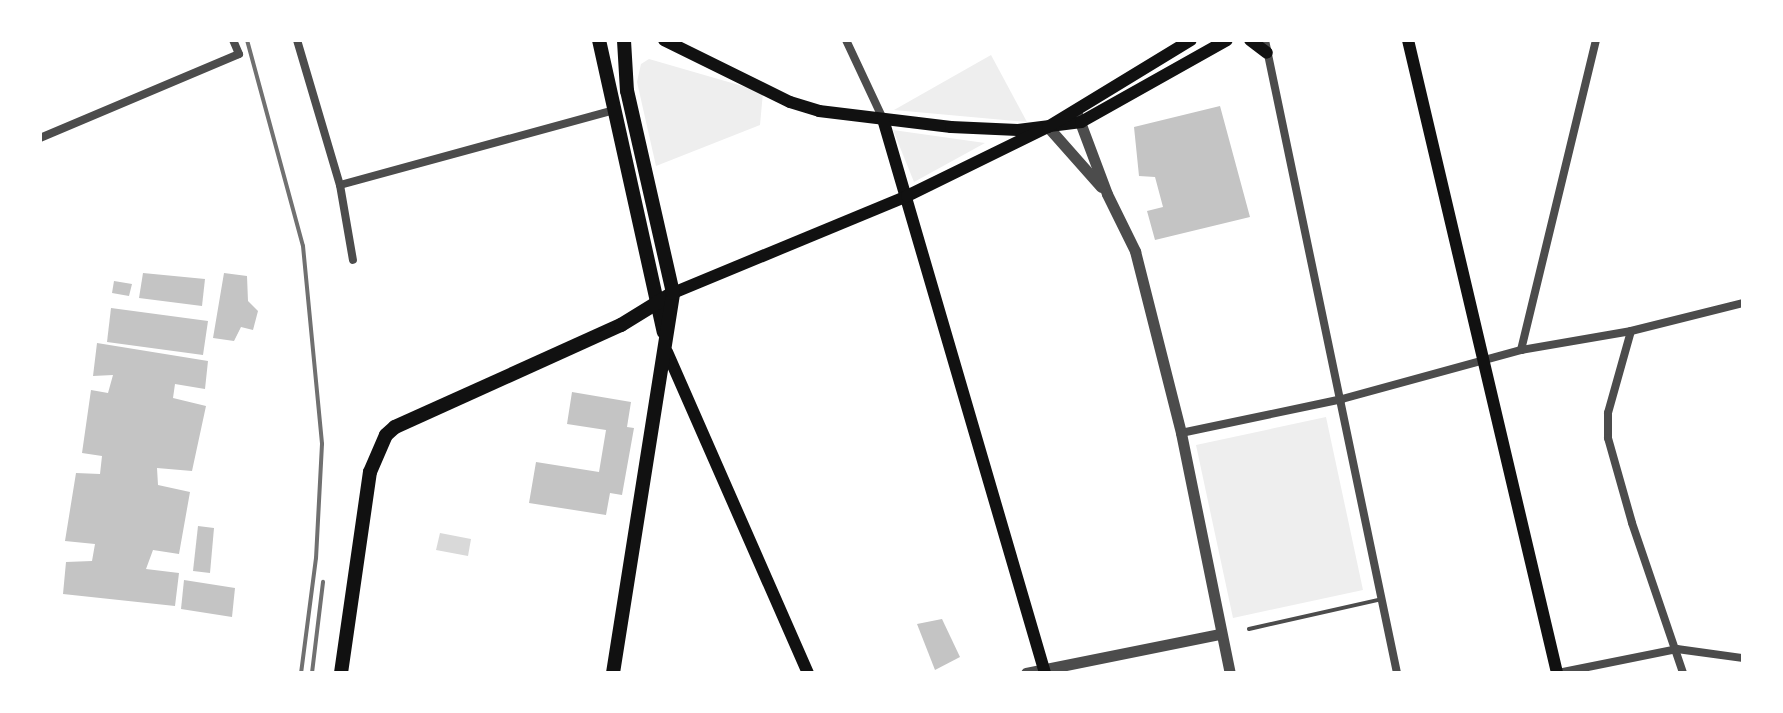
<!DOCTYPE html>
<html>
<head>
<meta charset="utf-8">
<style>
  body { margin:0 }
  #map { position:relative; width:1783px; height:713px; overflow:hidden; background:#fff; font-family:"PT Sans Narrow",sans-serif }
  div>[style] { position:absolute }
  .green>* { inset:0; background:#eee }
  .water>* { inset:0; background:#d9d9d9 }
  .building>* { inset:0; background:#c4c4c4 }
  .service>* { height:4px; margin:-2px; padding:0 2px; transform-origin:2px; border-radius:2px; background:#4c4c4c }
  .minor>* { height:8px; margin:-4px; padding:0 4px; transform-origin:4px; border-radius:4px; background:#4c4c4c }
  .tertiary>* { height:11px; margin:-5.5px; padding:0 5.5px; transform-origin:5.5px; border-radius:5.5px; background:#4c4c4c }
  .secondary>* { height:12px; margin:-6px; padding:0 6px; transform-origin:6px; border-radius:6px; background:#111 }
  .primary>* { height:14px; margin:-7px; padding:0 7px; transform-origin:7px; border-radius:7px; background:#111 }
  .rail>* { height:4px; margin:-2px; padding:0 2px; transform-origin:2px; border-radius:2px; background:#707070 }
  span { translate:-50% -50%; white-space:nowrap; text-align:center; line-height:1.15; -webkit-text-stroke:6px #fff; paint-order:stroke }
  .frame { position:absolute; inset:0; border:42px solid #fff; pointer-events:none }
</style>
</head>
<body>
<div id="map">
  <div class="green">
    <i style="clip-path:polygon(991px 55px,1027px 122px,894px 110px)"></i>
    <i style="clip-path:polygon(649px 59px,763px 92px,760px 125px,656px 166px,637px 82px,641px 64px)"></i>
    <i style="clip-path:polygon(893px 130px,985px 143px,914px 182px)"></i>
    <i style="clip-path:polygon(1326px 417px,1363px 590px,1233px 618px,1196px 445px)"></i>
  </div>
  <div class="water">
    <i style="clip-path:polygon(440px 533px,471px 539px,468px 556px,436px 550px)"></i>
  </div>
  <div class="building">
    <i style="clip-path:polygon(1220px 106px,1250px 217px,1155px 240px,1147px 211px,1163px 207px,1155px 177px,1139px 176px,1134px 127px)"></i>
    <i style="clip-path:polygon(143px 273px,205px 279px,202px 306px,139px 298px)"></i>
    <i style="clip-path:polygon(224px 273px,247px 276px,248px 301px,258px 311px,253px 330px,241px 327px,234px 341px,213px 338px)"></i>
    <i style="clip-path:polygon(114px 281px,132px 284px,129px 296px,112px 293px)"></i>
    <i style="clip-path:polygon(111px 308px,208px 321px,203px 355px,107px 342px)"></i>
    <i style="clip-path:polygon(97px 343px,208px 361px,205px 389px,175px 384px,173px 398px,206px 406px,192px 471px,157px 468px,158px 485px,190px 492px,179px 554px,153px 550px,146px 569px,179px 573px,175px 606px,63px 594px,66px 562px,92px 561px,95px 544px,65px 541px,76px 473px,100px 474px,102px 456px,82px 453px,91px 390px,108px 393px,113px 375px,93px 376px)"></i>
    <i style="clip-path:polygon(572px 392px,631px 402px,627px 427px,634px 428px,622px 495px,610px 493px,606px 515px,529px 503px,536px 462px,599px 472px,606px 430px,567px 424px)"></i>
    <i style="clip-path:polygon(198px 526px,214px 528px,210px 573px,193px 571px)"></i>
    <i style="clip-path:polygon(184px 580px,235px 588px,232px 617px,181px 609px)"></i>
    <i style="clip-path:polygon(942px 619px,960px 657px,935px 670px,917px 624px)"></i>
  </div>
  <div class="service">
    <i style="left:1249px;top:629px;width:136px;rotate:-12.7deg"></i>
  </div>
  <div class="minor">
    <i style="left:297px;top:40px;width:151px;rotate:73.5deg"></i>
    <i style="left:340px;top:185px;width:76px;rotate:80.2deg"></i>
    <i style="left:846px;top:40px;width:87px;rotate:64.9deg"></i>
    <i style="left:1265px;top:40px;width:647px;rotate:78.22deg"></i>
    <i style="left:40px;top:138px;width:216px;rotate:-22.9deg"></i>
    <i style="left:239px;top:54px;width:15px;rotate:-113deg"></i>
    <i style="left:340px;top:185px;width:284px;rotate:-15.3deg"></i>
    <i style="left:1631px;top:331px;width:85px;rotate:105.7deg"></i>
    <i style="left:1608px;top:413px;width:25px;rotate:90deg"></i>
    <i style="left:1608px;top:438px;width:88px;rotate:74.2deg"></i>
    <i style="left:1632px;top:523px;width:158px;rotate:71.2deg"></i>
    <i style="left:1521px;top:350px;width:319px;rotate:-76.4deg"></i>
    <i style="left:1181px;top:433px;width:165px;rotate:-11.9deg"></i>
    <i style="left:1342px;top:399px;width:186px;rotate:-15.3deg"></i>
    <i style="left:1521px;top:350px;width:112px;rotate:-9.8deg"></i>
    <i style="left:1631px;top:331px;width:115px;rotate:-14deg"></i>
    <i style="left:1558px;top:673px;width:121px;rotate:-11.4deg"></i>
    <i style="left:1677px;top:649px;width:67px;rotate:7.8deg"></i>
  </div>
  <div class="tertiary">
    <i style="left:1077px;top:114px;width:85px;rotate:69.4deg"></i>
    <i style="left:1107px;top:194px;width:64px;rotate:63.8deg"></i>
    <i style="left:1135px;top:251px;width:188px;rotate:75.8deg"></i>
    <i style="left:1181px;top:433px;width:245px;rotate:78.5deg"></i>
    <i style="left:1048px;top:127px;width:80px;rotate:48.5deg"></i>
    <i style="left:1026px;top:673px;width:198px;rotate:-11.4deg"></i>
  </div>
  <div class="secondary">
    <i style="left:664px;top:40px;width:140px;rotate:26.2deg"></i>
    <i style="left:790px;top:102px;width:30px;rotate:17deg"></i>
    <i style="left:819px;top:111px;width:133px;rotate:6.9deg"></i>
    <i style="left:951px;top:127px;width:67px;rotate:2.6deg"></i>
    <i style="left:1018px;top:130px;width:64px;rotate:-7.2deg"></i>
    <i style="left:1081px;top:122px;width:167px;rotate:-29.3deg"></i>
    <i style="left:1250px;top:40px;width:21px;rotate:37deg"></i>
    <i style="left:1408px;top:40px;width:650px;rotate:76.75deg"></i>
    <i style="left:883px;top:119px;width:577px;rotate:73.7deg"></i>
    <i style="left:673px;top:293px;width:253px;rotate:-22.5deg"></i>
    <i style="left:907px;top:196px;width:157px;rotate:-26.1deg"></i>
    <i style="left:1048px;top:127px;width:167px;rotate:-31.3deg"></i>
    <i style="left:667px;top:352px;width:351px;rotate:66.3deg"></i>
  </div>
  <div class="primary">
    <i style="left:599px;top:40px;width:299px;rotate:77.5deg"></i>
    <i style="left:341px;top:673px;width:203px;rotate:-81.8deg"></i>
    <i style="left:370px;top:472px;width:40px;rotate:-66.6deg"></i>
    <i style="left:386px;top:435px;width:12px;rotate:-42deg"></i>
    <i style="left:395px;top:427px;width:248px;rotate:-24.3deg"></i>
    <i style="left:621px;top:325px;width:61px;rotate:-31.6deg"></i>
    <i style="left:613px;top:673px;width:385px;rotate:-81deg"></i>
    <i style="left:673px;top:293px;width:207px;rotate:-102.8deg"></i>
    <i style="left:627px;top:91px;width:51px;rotate:-93.4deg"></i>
  </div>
  <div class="rail">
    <i style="left:247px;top:40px;width:213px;rotate:74.8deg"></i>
    <i style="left:303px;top:246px;width:199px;rotate:84.5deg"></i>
    <i style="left:322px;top:444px;width:114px;rotate:93deg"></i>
    <i style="left:316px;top:558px;width:116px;rotate:97.4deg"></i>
    <i style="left:312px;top:673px;width:92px;rotate:-83.1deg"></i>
  </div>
  <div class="frame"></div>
</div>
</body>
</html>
